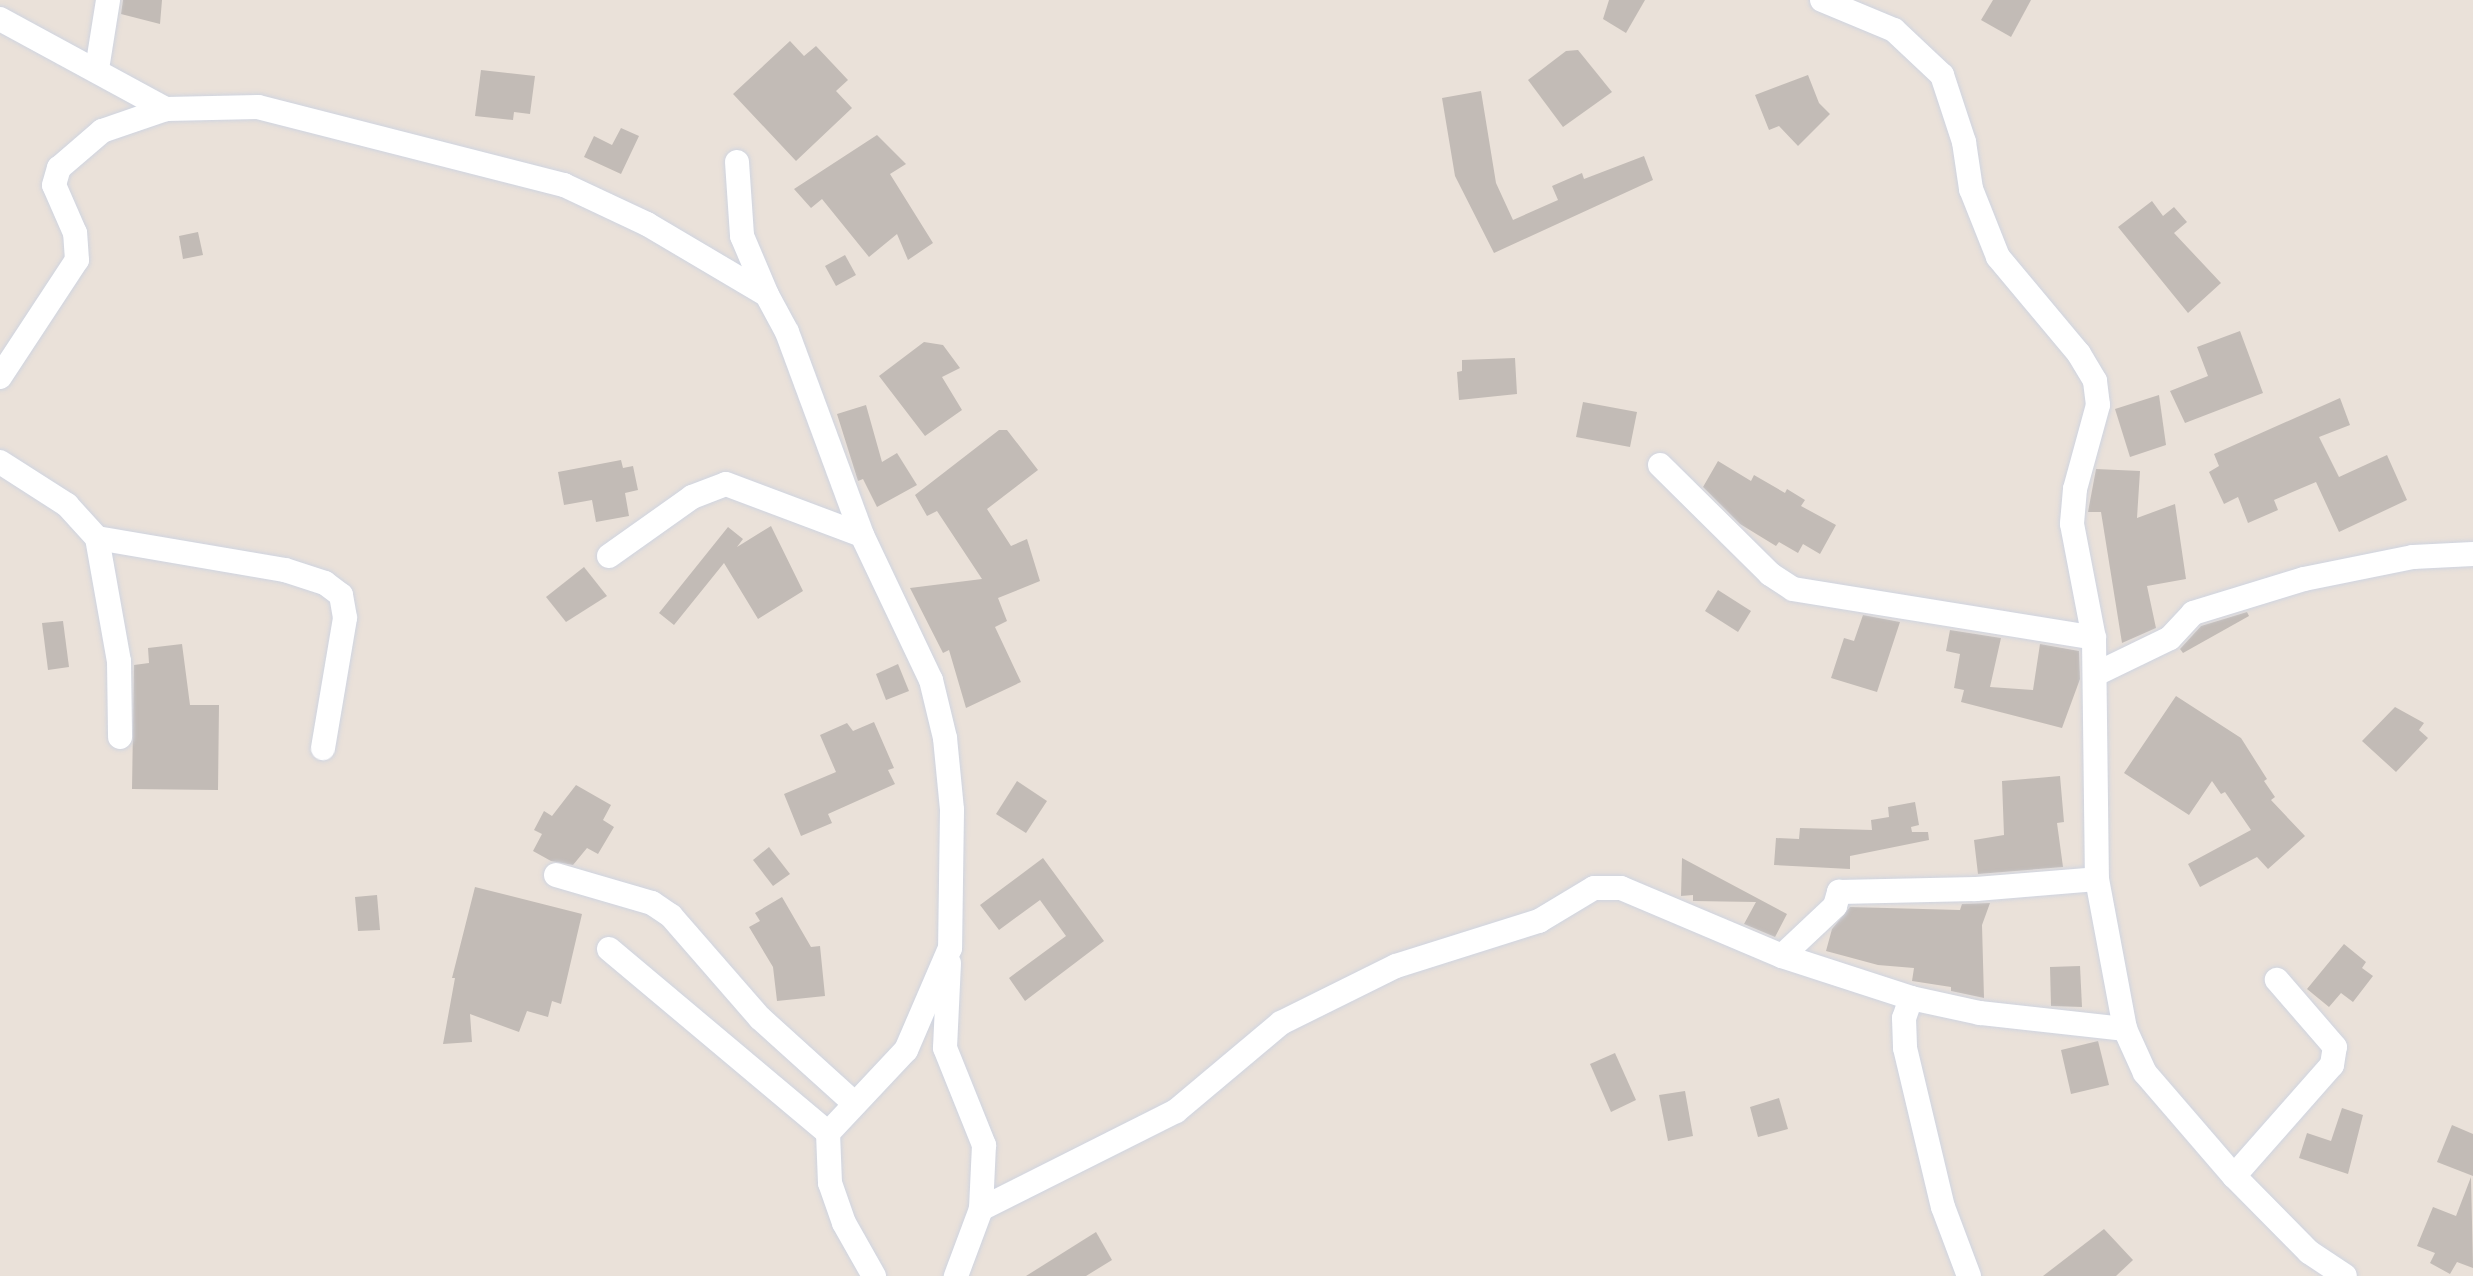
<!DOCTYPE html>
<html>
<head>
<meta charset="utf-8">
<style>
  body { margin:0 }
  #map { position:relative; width:2473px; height:1276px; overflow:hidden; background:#eae1d9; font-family:"Fira Sans",sans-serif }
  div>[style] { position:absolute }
  .building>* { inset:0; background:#c2bbb6 }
  .roads { filter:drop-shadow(0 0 2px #cfd4e0) drop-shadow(0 0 2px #cfd4e0) }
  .street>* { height:24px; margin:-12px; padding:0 12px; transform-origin:12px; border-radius:12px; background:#fff }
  span { translate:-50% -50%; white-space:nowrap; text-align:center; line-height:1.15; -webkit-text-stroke:5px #fff; paint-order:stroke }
</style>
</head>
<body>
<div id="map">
  <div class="building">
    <i style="clip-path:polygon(123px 0,162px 0,160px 24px,121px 14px)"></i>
    <i style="clip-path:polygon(1609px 0,1645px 0,1626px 33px,1603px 19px)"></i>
    <i style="clip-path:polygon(1993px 0,2031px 0,2011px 37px,1981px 20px)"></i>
    <i style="clip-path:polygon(790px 41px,804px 56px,816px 46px,848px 80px,836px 91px,852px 108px,796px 161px,733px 94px)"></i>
    <i style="clip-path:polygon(1578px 50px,1612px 92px,1563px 127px,1528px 80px,1566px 51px)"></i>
    <i style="clip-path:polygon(481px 70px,535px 76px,530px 114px,514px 112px,513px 120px,475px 116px)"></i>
    <i style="clip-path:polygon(1808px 75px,1819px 103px,1830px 114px,1798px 146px,1779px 126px,1769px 130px,1755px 95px)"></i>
    <i style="clip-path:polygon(1481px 91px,1496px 183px,1513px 220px,1558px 200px,1552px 186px,1582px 173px,1584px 179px,1644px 156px,1653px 180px,1494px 253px,1455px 176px,1442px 98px)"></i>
    <i style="clip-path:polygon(621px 128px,639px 136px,621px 174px,584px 157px,594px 136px,612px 145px)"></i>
    <i style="clip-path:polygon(877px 135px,906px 164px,890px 174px,933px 243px,908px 260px,897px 234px,869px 257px,822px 199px,811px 208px,794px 189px)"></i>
    <i style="clip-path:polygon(2152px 201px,2163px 216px,2174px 207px,2187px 222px,2174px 233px,2221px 283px,2188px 313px,2118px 227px)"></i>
    <i style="clip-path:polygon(198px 232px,203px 255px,183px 259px,179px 236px)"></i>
    <i style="clip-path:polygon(845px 255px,856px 275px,836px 286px,825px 266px)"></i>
    <i style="clip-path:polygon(2240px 331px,2263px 393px,2185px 423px,2170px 391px,2208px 376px,2197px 347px)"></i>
    <i style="clip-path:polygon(924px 342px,943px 345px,960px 368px,942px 377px,962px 410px,925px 436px,879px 376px)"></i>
    <i style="clip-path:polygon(1515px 358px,1517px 394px,1459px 400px,1457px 372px,1462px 371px,1462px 360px)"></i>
    <i style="clip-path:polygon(2159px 395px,2166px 445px,2130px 457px,2115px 409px)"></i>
    <i style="clip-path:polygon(2340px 398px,2350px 425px,2319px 437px,2339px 477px,2387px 455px,2407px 500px,2339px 532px,2316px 482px,2274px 500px,2278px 510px,2248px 523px,2238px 497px,2224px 504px,2209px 472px,2219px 466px,2214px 454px)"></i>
    <i style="clip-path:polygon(1583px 402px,1637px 412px,1630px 447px,1576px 437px)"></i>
    <i style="clip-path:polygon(866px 405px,882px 462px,897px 453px,917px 485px,877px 507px,863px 479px,858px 481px,837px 414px)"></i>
    <i style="clip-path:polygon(999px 430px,1007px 430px,1038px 470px,987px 509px,1011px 546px,1027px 539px,1040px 581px,998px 598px,1007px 621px,995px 627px,1021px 682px,966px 708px,949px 650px,943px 653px,910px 588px,982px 579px,937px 511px,927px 516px,915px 495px)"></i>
    <i style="clip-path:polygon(621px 460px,623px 468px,633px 466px,638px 490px,625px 493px,629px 516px,596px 522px,592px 500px,564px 505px,558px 472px)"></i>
    <i style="clip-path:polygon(1718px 461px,1751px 481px,1754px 475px,1785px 493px,1787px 489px,1805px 500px,1801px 506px,1836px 525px,1820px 554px,1803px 544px,1798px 553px,1779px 542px,1776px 546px,1740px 524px,1703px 487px)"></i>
    <i style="clip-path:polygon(2096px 469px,2140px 471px,2137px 518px,2175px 504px,2186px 579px,2147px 586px,2156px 628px,2122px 643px,2101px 512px,2088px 512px)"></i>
    <i style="clip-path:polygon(771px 526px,803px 591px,758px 619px,724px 563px,674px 625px,659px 613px,728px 527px,743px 539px,737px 547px)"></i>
    <i style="clip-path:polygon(584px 567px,607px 596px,566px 622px,546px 597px)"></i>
    <i style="clip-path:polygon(1718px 590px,1751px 611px,1738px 632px,1705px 611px)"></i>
    <i style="clip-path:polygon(2247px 612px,2249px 616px,2183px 653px,2180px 649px,2201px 626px)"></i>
    <i style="clip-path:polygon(1863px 615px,1900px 622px,1877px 692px,1831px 678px,1844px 638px,1854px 641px)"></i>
    <i style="clip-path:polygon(63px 621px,69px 667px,48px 670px,42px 623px)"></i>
    <i style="clip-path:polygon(1950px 630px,2001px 638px,1990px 687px,2033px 690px,2040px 644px,2079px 651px,2080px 679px,2062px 728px,1961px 702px,1964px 690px,1954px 688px,1960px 654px,1946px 651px)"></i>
    <i style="clip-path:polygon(182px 644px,190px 705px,219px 705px,218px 790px,132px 789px,134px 665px,149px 663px,148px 648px)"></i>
    <i style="clip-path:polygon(898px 664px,909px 691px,886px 700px,876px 674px)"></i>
    <i style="clip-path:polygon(2176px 696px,2241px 738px,2267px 779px,2264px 781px,2275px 797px,2271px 800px,2305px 836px,2268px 869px,2257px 857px,2200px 887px,2188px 864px,2251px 830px,2225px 792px,2221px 794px,2212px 781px,2189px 815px,2124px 773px)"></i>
    <i style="clip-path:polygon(2395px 707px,2424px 723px,2419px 730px,2428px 738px,2396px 772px,2362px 741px)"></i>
    <i style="clip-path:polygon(874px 722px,894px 768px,888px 770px,895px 784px,828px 814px,832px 823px,801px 836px,784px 794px,836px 772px,820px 735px,847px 723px,853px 731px)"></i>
    <i style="clip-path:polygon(2060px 776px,2064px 822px,2057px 823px,2063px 867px,1978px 874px,1974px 840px,2004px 835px,2002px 781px)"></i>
    <i style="clip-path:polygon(1017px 781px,1047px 801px,1026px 833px,996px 814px)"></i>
    <i style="clip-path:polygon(576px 785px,611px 805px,603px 820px,614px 827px,598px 854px,587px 848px,573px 865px,551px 861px,533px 851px,542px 834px,534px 830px,544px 811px,552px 816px)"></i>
    <i style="clip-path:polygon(1915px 802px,1919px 825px,1911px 827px,1912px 832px,1928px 832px,1929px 840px,1850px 856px,1850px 869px,1774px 865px,1776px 838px,1799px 839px,1800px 828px,1872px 830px,1871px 820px,1889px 817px,1888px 807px)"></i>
    <i style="clip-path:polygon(769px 847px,790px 874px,773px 886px,753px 860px)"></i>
    <i style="clip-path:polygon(1043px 858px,1104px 941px,1025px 1001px,1009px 978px,1066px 936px,1040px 900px,999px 930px,980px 905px)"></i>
    <i style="clip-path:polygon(1682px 858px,1787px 914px,1775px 937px,1744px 924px,1756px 902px,1693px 901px,1693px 895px,1681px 896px)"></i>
    <i style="clip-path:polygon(475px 887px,582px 914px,561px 1004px,552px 1001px,548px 1017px,527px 1011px,519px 1032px,470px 1014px,472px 1042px,443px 1044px,455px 978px,452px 978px)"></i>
    <i style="clip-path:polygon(377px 895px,380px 930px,358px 931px,355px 897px)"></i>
    <i style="clip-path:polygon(782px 897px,811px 947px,820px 946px,825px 996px,777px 1001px,773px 967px,749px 927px,760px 921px,755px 913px)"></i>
    <i style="clip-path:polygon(1990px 903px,1982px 925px,1984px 998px,1951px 991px,1951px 987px,1912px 981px,1914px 968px,1878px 965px,1826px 951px,1832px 929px,1850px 907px,1960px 910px,1962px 904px)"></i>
    <i style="clip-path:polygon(2344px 944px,2366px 962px,2362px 968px,2373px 976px,2353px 1002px,2341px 993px,2329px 1007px,2307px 989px)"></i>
    <i style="clip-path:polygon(2080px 966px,2082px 1007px,2051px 1006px,2050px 967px)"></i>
    <i style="clip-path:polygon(2098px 1041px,2109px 1085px,2071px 1094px,2061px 1050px)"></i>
    <i style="clip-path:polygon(1615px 1053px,1636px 1100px,1611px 1112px,1590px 1064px)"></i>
    <i style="clip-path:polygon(1685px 1091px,1693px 1136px,1668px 1141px,1659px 1095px)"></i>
    <i style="clip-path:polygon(1779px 1098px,1788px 1129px,1758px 1137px,1750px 1107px)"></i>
    <i style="clip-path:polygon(2342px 1108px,2363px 1115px,2348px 1174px,2299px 1158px,2307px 1133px,2331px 1141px)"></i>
    <i style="clip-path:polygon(2452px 1125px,2473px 1134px,2473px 1176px,2437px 1162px)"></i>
    <i style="clip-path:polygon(2471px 1177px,2473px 1268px,2457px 1262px,2450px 1274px,2430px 1263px,2435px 1253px,2417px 1246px,2433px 1207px,2456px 1216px)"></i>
    <i style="clip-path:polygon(2104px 1229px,2133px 1260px,2116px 1276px,2043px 1276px)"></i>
    <i style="clip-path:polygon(1096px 1232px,1112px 1260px,1086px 1276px,1026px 1276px)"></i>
  </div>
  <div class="roads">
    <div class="street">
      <i style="left:1822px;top:0;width:78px;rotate:22.6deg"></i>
      <i style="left:1894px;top:30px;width:66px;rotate:43.2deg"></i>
      <i style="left:1942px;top:75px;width:71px;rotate:71.8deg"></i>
      <i style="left:1964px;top:142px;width:48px;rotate:81.5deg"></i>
      <i style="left:1971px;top:189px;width:73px;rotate:68.3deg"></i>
      <i style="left:1998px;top:257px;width:126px;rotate:50.1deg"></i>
      <i style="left:2079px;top:354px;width:31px;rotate:59deg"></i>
      <i style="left:2095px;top:381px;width:24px;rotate:83deg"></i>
      <i style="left:2098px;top:405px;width:87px;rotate:105.3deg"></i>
      <i style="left:2075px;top:489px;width:35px;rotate:95deg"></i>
      <i style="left:2072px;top:524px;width:116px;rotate:79.1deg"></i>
      <i style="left:2094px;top:638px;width:241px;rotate:89.3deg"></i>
      <i style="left:2097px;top:879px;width:153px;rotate:79.4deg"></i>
      <i style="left:2125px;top:1029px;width:48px;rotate:65.6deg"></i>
      <i style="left:2145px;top:1073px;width:136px;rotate:49.2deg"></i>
      <i style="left:2234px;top:1176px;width:107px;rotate:45.4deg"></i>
      <i style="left:2309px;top:1252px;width:43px;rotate:33.7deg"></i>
      <i style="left:0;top:19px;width:189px;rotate:28.5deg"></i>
      <i style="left:97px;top:69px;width:70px;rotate:-80.9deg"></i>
      <i style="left:737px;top:162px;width:74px;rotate:86.1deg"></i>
      <i style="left:742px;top:236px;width:64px;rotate:67deg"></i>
      <i style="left:0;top:377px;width:140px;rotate:-56.7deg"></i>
      <i style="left:77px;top:260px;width:27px;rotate:-94deg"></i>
      <i style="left:75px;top:233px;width:52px;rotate:-113.6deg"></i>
      <i style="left:54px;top:185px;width:18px;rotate:-74deg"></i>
      <i style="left:59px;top:168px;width:57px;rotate:-40.7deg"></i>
      <i style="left:102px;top:131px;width:68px;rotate:-19deg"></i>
      <i style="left:166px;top:109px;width:92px;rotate:-1.2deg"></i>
      <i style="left:258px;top:107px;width:316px;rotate:14.3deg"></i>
      <i style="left:564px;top:185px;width:92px;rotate:25.2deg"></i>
      <i style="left:647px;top:224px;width:139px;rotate:30.6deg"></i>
      <i style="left:767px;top:295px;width:42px;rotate:61.6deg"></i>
      <i style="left:787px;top:332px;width:216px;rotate:69.7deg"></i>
      <i style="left:862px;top:535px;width:161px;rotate:64.6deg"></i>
      <i style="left:931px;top:680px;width:60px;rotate:76.4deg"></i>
      <i style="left:945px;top:738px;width:72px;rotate:84.4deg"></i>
      <i style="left:952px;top:810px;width:138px;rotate:90.8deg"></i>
      <i style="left:950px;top:948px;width:111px;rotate:113.3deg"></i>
      <i style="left:906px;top:1050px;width:114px;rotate:133.2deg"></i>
      <i style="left:828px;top:1133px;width:50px;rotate:87.7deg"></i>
      <i style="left:830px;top:1183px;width:42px;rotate:70.7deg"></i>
      <i style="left:844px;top:1223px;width:61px;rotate:60.5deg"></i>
      <i style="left:0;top:462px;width:80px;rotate:32.7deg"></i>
      <i style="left:67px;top:505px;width:45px;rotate:47.7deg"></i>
      <i style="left:97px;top:538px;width:125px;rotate:79.9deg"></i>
      <i style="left:119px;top:661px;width:76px;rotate:89.2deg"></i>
      <i style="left:1660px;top:465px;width:155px;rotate:44.7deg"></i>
      <i style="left:1770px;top:574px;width:27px;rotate:33deg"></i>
      <i style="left:1793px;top:589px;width:305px;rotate:9.2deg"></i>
      <i style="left:97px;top:538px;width:191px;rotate:9.7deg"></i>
      <i style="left:285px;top:570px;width:42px;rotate:18deg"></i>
      <i style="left:325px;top:583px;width:20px;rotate:37deg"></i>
      <i style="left:341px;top:595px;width:23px;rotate:80deg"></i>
      <i style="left:345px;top:618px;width:132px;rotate:99.6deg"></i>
      <i style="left:609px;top:556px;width:102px;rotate:-35.4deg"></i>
      <i style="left:692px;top:497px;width:36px;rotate:-21deg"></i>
      <i style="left:726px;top:484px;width:145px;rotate:20.6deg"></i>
      <i style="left:2096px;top:674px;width:82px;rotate:-25.9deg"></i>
      <i style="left:2170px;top:638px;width:34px;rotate:-47deg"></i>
      <i style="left:2193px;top:613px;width:116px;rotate:-17deg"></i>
      <i style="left:2304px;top:579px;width:111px;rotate:-11.4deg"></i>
      <i style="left:2413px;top:557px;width:60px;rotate:-2.9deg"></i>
      <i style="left:556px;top:875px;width:100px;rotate:16.3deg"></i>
      <i style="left:652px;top:903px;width:23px;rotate:34deg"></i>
      <i style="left:671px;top:916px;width:135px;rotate:48.9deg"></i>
      <i style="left:760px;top:1018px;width:125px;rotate:42.1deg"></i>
      <i style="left:609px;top:949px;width:286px;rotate:40deg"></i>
      <i style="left:1782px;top:956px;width:73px;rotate:-43.3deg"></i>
      <i style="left:1835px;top:906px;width:15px;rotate:-74deg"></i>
      <i style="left:1839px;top:892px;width:137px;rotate:-1.3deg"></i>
      <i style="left:1976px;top:889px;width:121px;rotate:-4.7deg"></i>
      <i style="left:949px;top:963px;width:85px;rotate:92.7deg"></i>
      <i style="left:945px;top:1048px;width:105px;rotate:68.1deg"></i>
      <i style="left:984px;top:1145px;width:64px;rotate:92.7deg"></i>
      <i style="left:981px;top:1209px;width:72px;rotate:110.5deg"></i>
      <i style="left:1911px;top:998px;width:21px;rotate:109deg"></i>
      <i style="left:1904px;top:1018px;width:30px;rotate:88deg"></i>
      <i style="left:1905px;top:1048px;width:163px;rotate:76.6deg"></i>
      <i style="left:1943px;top:1207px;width:74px;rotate:69.4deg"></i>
      <i style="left:2234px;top:1176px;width:148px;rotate:-48.6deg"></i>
      <i style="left:2332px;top:1065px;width:18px;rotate:-81deg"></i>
      <i style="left:2335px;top:1047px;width:89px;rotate:-130.9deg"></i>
      <i style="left:981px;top:1209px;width:218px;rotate:-26.7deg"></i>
      <i style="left:1176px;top:1111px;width:137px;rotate:-40deg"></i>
      <i style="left:1281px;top:1023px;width:128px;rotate:-26.4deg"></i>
      <i style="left:1396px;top:966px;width:150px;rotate:-17.5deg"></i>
      <i style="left:1539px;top:921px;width:64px;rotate:-31deg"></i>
      <i style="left:1594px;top:888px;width:27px"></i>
      <i style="left:1621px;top:888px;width:175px;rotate:22.9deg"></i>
      <i style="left:1782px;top:956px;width:136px;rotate:18deg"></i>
      <i style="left:1911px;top:998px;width:71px;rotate:12.3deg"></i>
      <i style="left:1980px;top:1013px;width:146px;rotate:6.3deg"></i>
    </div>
  </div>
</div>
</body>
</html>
